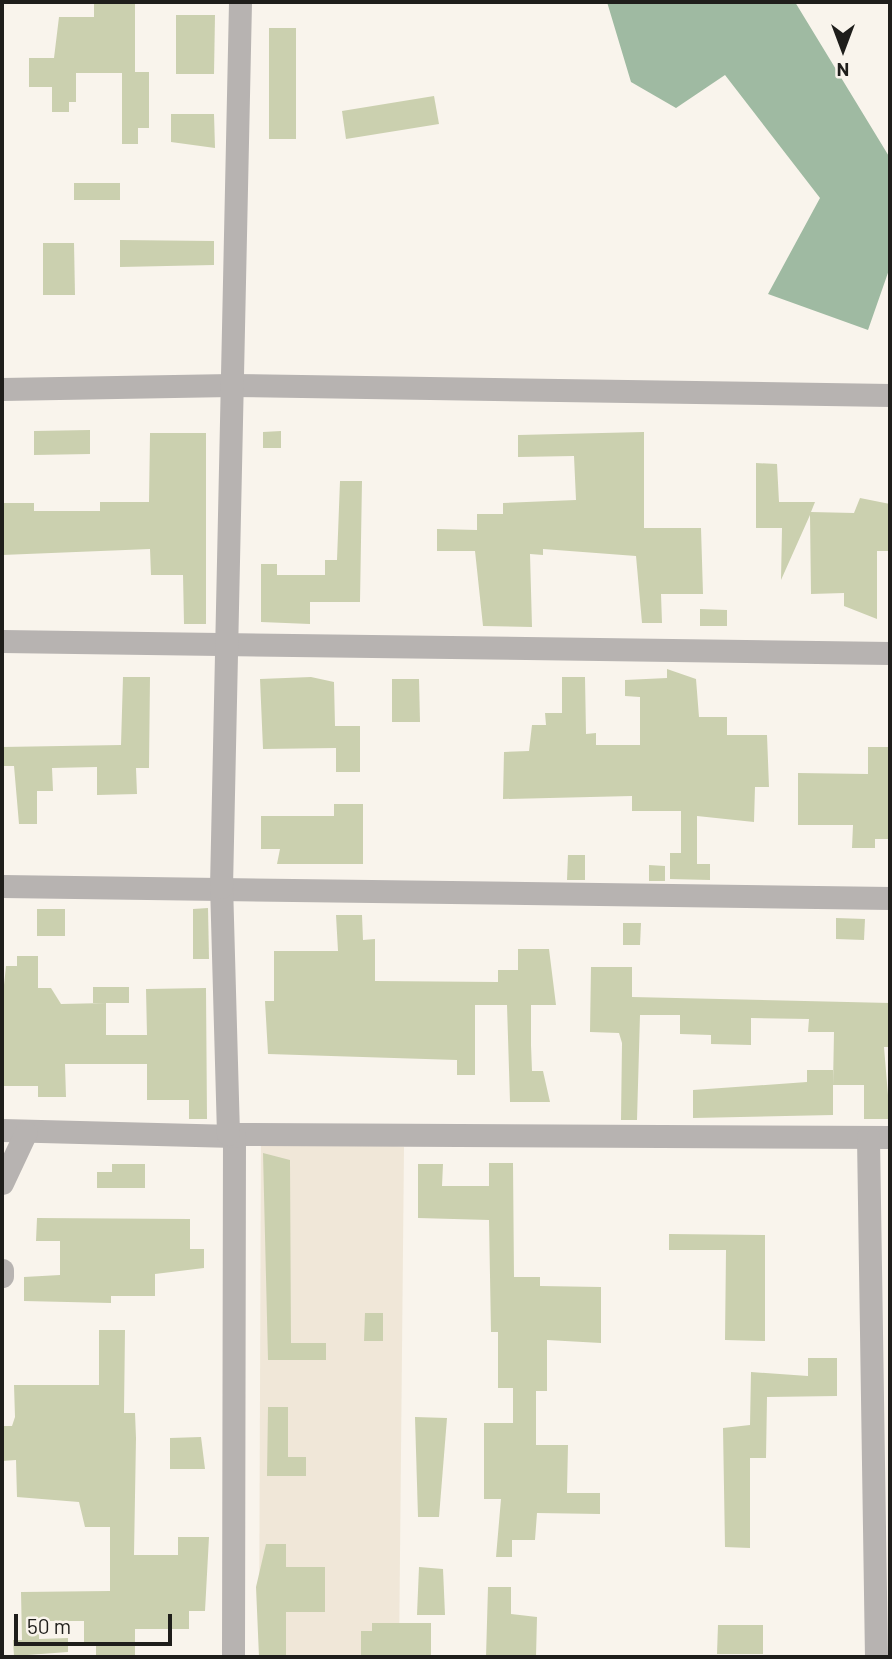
<!DOCTYPE html>
<html>
<head>
<meta charset="utf-8">
<style>
  body { margin:0 }
  #map { position:relative; width:892px; height:1659px; overflow:hidden; background:#f9f4ec; font-family:Barlow,sans-serif }
  div>[style] { position:absolute }
  .built>* { inset:0; background:#f0e7d8 }
  .water>* { inset:0; background:#9fbaa2 }
  .building>* { inset:0; background:#cbd0af }
  .minor>* { height:23px; margin:-11.5px; padding:0 11.5px; transform-origin:11.5px; border-radius:11.5px; background:#b7b3b1 }
  span { translate:-50% -50%; white-space:nowrap; text-align:center; line-height:1.15; -webkit-text-stroke:7px #f9f4ec; paint-order:stroke }
  .frame { position:absolute; inset:0; border:4px solid #1f1e1b; pointer-events:none }
  .north { position:absolute; left:808px; top:14px; width:70px; height:70px; -webkit-text-stroke:5px #f9f4ec; paint-order:stroke; rotate:180deg; font-size:19px; font-weight:700; line-height:28px; text-align:center; color:#1f1e1b }
  .north::after { content:''; display:block; margin:auto; width:24px; height:32px; background:#1f1e1b; clip-path:polygon(50% 0,100% 100%,50% 72%,0 100%) }
  .scale { position:absolute; left:14px; top:1614px; width:158px; height:32px; box-sizing:border-box; border:4px solid #1f1e1b; border-top:0; padding-left:9px; font-size:21px; line-height:24px; white-space:nowrap; color:#1f1e1b; -webkit-text-stroke:5px #f9f4ec; paint-order:stroke }
</style>
</head>
<body>
<div id="map">
  <div class="built">
    <i style="clip-path:polygon(261px 1132px,404px 1147px,399px 1657px,259px 1657px)"></i>
  </div>
  <div class="water">
    <i style="clip-path:polygon(607px 2px,795px 2px,890px 158px,890px 267px,868px 330px,768px 294px,820px 198px,725px 75px,676px 108px,631px 82px)"></i>
  </div>
  <div class="building">
    <i style="clip-path:polygon(94px 2px,135px 2px,135px 72px,149px 72px,149px 128px,138px 128px,138px 144px,122px 144px,122px 73px,76px 73px,76px 102px,69px 102px,69px 112px,52px 112px,52px 87px,29px 87px,29px 58px,54px 58px,59px 17px,94px 17px)"></i>
    <i style="clip-path:polygon(176px 15px,215px 15px,214px 74px,176px 74px)"></i>
    <i style="clip-path:polygon(269px 28px,296px 28px,296px 139px,269px 139px)"></i>
    <i style="clip-path:polygon(434px 96px,439px 124px,346px 139px,342px 111px)"></i>
    <i style="clip-path:polygon(171px 114px,214px 114px,215px 148px,171px 142px)"></i>
    <i style="clip-path:polygon(74px 183px,120px 183px,120px 200px,74px 200px)"></i>
    <i style="clip-path:polygon(120px 240px,214px 241px,214px 265px,120px 267px)"></i>
    <i style="clip-path:polygon(43px 243px,74px 243px,75px 295px,43px 295px)"></i>
    <i style="clip-path:polygon(90px 430px,90px 454px,34px 455px,34px 431px)"></i>
    <i style="clip-path:polygon(281px 431px,281px 448px,263px 448px,263px 432px)"></i>
    <i style="clip-path:polygon(644px 432px,644px 528px,701px 528px,703px 594px,661px 594px,662px 623px,642px 623px,636px 556px,543px 549px,543px 555px,530px 554px,532px 627px,483px 626px,475px 551px,437px 551px,437px 529px,477px 530px,477px 514px,503px 514px,503px 503px,576px 500px,574px 456px,518px 457px,518px 435px)"></i>
    <i style="clip-path:polygon(150px 433px,206px 433px,206px 624px,184px 624px,183px 575px,151px 575px,150px 549px,2px 555px,2px 503px,34px 503px,34px 511px,100px 511px,100px 502px,149px 502px)"></i>
    <i style="clip-path:polygon(756px 463px,777px 464px,779px 502px,815px 502px,811px 512px,854px 513px,860px 498px,890px 504px,890px 551px,877px 551px,877px 619px,844px 606px,844px 593px,811px 594px,810px 515px,781px 580px,782px 528px,756px 528px)"></i>
    <i style="clip-path:polygon(340px 481px,362px 481px,360px 602px,310px 602px,310px 624px,261px 622px,261px 564px,277px 564px,277px 575px,325px 575px,325px 560px,337px 560px)"></i>
    <i style="clip-path:polygon(700px 609px,727px 610px,727px 626px,700px 626px)"></i>
    <i style="clip-path:polygon(667px 669px,696px 679px,699px 717px,727px 717px,727px 735px,767px 735px,769px 787px,755px 787px,754px 822px,697px 816px,697px 864px,710px 864px,710px 880px,670px 879px,670px 853px,681px 853px,681px 811px,632px 811px,632px 796px,503px 799px,504px 752px,529px 751px,532px 725px,546px 725px,545px 713px,562px 713px,562px 677px,585px 677px,586px 734px,596px 733px,596px 745px,640px 745px,640px 697px,625px 696px,625px 680px,667px 678px)"></i>
    <i style="clip-path:polygon(123px 677px,150px 677px,149px 768px,136px 768px,137px 794px,97px 795px,97px 767px,52px 768px,53px 791px,37px 791px,37px 824px,19px 824px,14px 766px,2px 766px,2px 747px,121px 745px)"></i>
    <i style="clip-path:polygon(311px 677px,334px 682px,335px 726px,360px 726px,360px 772px,336px 772px,336px 748px,263px 749px,260px 679px)"></i>
    <i style="clip-path:polygon(392px 679px,419px 679px,420px 722px,392px 722px)"></i>
    <i style="clip-path:polygon(868px 747px,890px 747px,890px 839px,875px 839px,875px 848px,852px 848px,853px 825px,798px 825px,798px 773px,868px 774px)"></i>
    <i style="clip-path:polygon(334px 804px,363px 804px,363px 864px,277px 864px,280px 849px,261px 849px,261px 816px,334px 816px)"></i>
    <i style="clip-path:polygon(568px 855px,585px 855px,585px 880px,567px 880px)"></i>
    <i style="clip-path:polygon(649px 865px,665px 866px,665px 881px,649px 881px)"></i>
    <i style="clip-path:polygon(208px 908px,209px 959px,193px 959px,193px 909px)"></i>
    <i style="clip-path:polygon(37px 909px,65px 909px,65px 936px,37px 936px)"></i>
    <i style="clip-path:polygon(336px 915px,362px 915px,363px 940px,375px 939px,375px 981px,498px 982px,498px 970px,518px 970px,518px 949px,549px 949px,556px 1005px,531px 1005px,531px 1045px,532px 1071px,543px 1071px,550px 1102px,510px 1102px,507px 1005px,475px 1005px,475px 1075px,457px 1075px,457px 1060px,268px 1054px,265px 1001px,274px 1001px,274px 951px,338px 951px)"></i>
    <i style="clip-path:polygon(836px 918px,865px 919px,864px 940px,836px 939px)"></i>
    <i style="clip-path:polygon(623px 923px,641px 923px,640px 945px,623px 945px)"></i>
    <i style="clip-path:polygon(17px 956px,38px 956px,38px 988px,51px 988px,61px 1004px,106px 1003px,106px 1035px,147px 1035px,146px 989px,206px 988px,207px 1119px,189px 1119px,189px 1100px,147px 1100px,147px 1064px,65px 1064px,66px 1097px,38px 1097px,38px 1086px,2px 1086px,2px 1004px,6px 966px,17px 966px)"></i>
    <i style="clip-path:polygon(591px 967px,632px 967px,632px 997px,890px 1003px,890px 1047px,884px 1047px,890px 1119px,864px 1119px,864px 1085px,833px 1085px,834px 1032px,808px 1032px,809px 1019px,751px 1018px,751px 1045px,711px 1044px,711px 1035px,680px 1034px,680px 1015px,640px 1015px,637px 1120px,621px 1120px,622px 1043px,619px 1033px,590px 1032px)"></i>
    <i style="clip-path:polygon(93px 987px,129px 987px,129px 1003px,93px 1003px)"></i>
    <i style="clip-path:polygon(807px 1070px,833px 1070px,833px 1115px,693px 1118px,693px 1090px,807px 1082px)"></i>
    <i style="clip-path:polygon(263px 1153px,290px 1160px,291px 1343px,326px 1343px,326px 1360px,268px 1360px)"></i>
    <i style="clip-path:polygon(489px 1163px,513px 1163px,514px 1277px,540px 1277px,540px 1286px,601px 1287px,601px 1343px,547px 1340px,547px 1391px,536px 1391px,536px 1445px,568px 1445px,567px 1493px,600px 1493px,600px 1514px,537px 1513px,535px 1540px,512px 1540px,512px 1557px,496px 1557px,501px 1499px,484px 1499px,484px 1423px,513px 1423px,513px 1388px,498px 1388px,498px 1332px,491px 1332px,489px 1220px,418px 1218px,418px 1164px,443px 1164px,442px 1186px,489px 1186px)"></i>
    <i style="clip-path:polygon(112px 1164px,145px 1164px,145px 1188px,97px 1188px,97px 1172px,112px 1172px)"></i>
    <i style="clip-path:polygon(37px 1218px,190px 1219px,190px 1249px,204px 1249px,204px 1268px,155px 1274px,155px 1296px,111px 1296px,111px 1303px,24px 1301px,24px 1277px,60px 1275px,60px 1241px,36px 1241px)"></i>
    <i style="clip-path:polygon(669px 1234px,765px 1235px,765px 1341px,725px 1340px,726px 1250px,669px 1250px)"></i>
    <i style="clip-path:polygon(365px 1313px,383px 1313px,383px 1341px,364px 1341px)"></i>
    <i style="clip-path:polygon(99px 1330px,125px 1330px,124px 1413px,135px 1413px,136px 1438px,134px 1555px,178px 1555px,178px 1537px,209px 1537px,205px 1611px,189px 1611px,189px 1629px,135px 1629px,135px 1657px,96px 1657px,96px 1642px,84px 1642px,84px 1621px,39px 1621px,39px 1639px,68px 1638px,68px 1652px,14px 1656px,13px 1640px,22px 1640px,21px 1592px,110px 1591px,110px 1527px,85px 1527px,79px 1502px,17px 1497px,16px 1460px,2px 1461px,2px 1426px,12px 1426px,15px 1417px,14px 1385px,99px 1385px)"></i>
    <i style="clip-path:polygon(808px 1358px,837px 1358px,837px 1396px,767px 1397px,766px 1458px,750px 1458px,750px 1548px,725px 1547px,723px 1428px,750px 1425px,751px 1372px,808px 1376px)"></i>
    <i style="clip-path:polygon(268px 1407px,288px 1407px,288px 1457px,306px 1457px,306px 1476px,267px 1476px)"></i>
    <i style="clip-path:polygon(415px 1417px,447px 1418px,439px 1517px,418px 1517px)"></i>
    <i style="clip-path:polygon(201px 1437px,205px 1469px,170px 1469px,170px 1438px)"></i>
    <i style="clip-path:polygon(266px 1544px,286px 1544px,286px 1567px,325px 1567px,325px 1612px,286px 1612px,286px 1657px,259px 1657px,256px 1587px)"></i>
    <i style="clip-path:polygon(419px 1567px,443px 1569px,445px 1615px,417px 1615px)"></i>
    <i style="clip-path:polygon(488px 1587px,511px 1587px,511px 1614px,537px 1617px,536px 1657px,486px 1657px)"></i>
    <i style="clip-path:polygon(372px 1623px,431px 1623px,431px 1657px,361px 1657px,361px 1631px,372px 1631px)"></i>
    <i style="clip-path:polygon(718px 1625px,763px 1625px,763px 1654px,717px 1654px)"></i>
  </div>
  <div class="minor">
    <i style="left:2px;top:389px;width:229px;rotate:-1deg"></i>
    <i style="left:231px;top:385px;width:659px;rotate:0.87deg"></i>
    <i style="left:2px;top:641px;width:888px;rotate:0.77deg"></i>
    <i style="left:2px;top:886px;width:888px;rotate:0.77deg"></i>
    <i style="left:2px;top:1130px;width:232px;rotate:1.5deg"></i>
    <i style="left:228px;top:1134px;width:662px;rotate:0.26deg"></i>
    <i style="left:868px;top:1137px;width:520px;rotate:89.12deg"></i>
    <i style="left:2px;top:1183px;width:56px;rotate:-64.8deg"></i>
    <i style="left:2px;top:1270px;width:6px;rotate:90deg"></i>
    <i style="left:233px;top:1657px;width:521px;rotate:-89.89deg"></i>
    <i style="left:234px;top:1136px;width:6px;rotate:-162deg"></i>
    <i style="left:228px;top:1134px;width:247px;rotate:-91.6deg"></i>
    <i style="left:221px;top:887px;width:885px;rotate:-88.77deg"></i>
  </div>
  <div class="frame"></div>
  <div class="north">N</div>
  <div class="scale">50 m</div>
</div>
</body>
</html>
